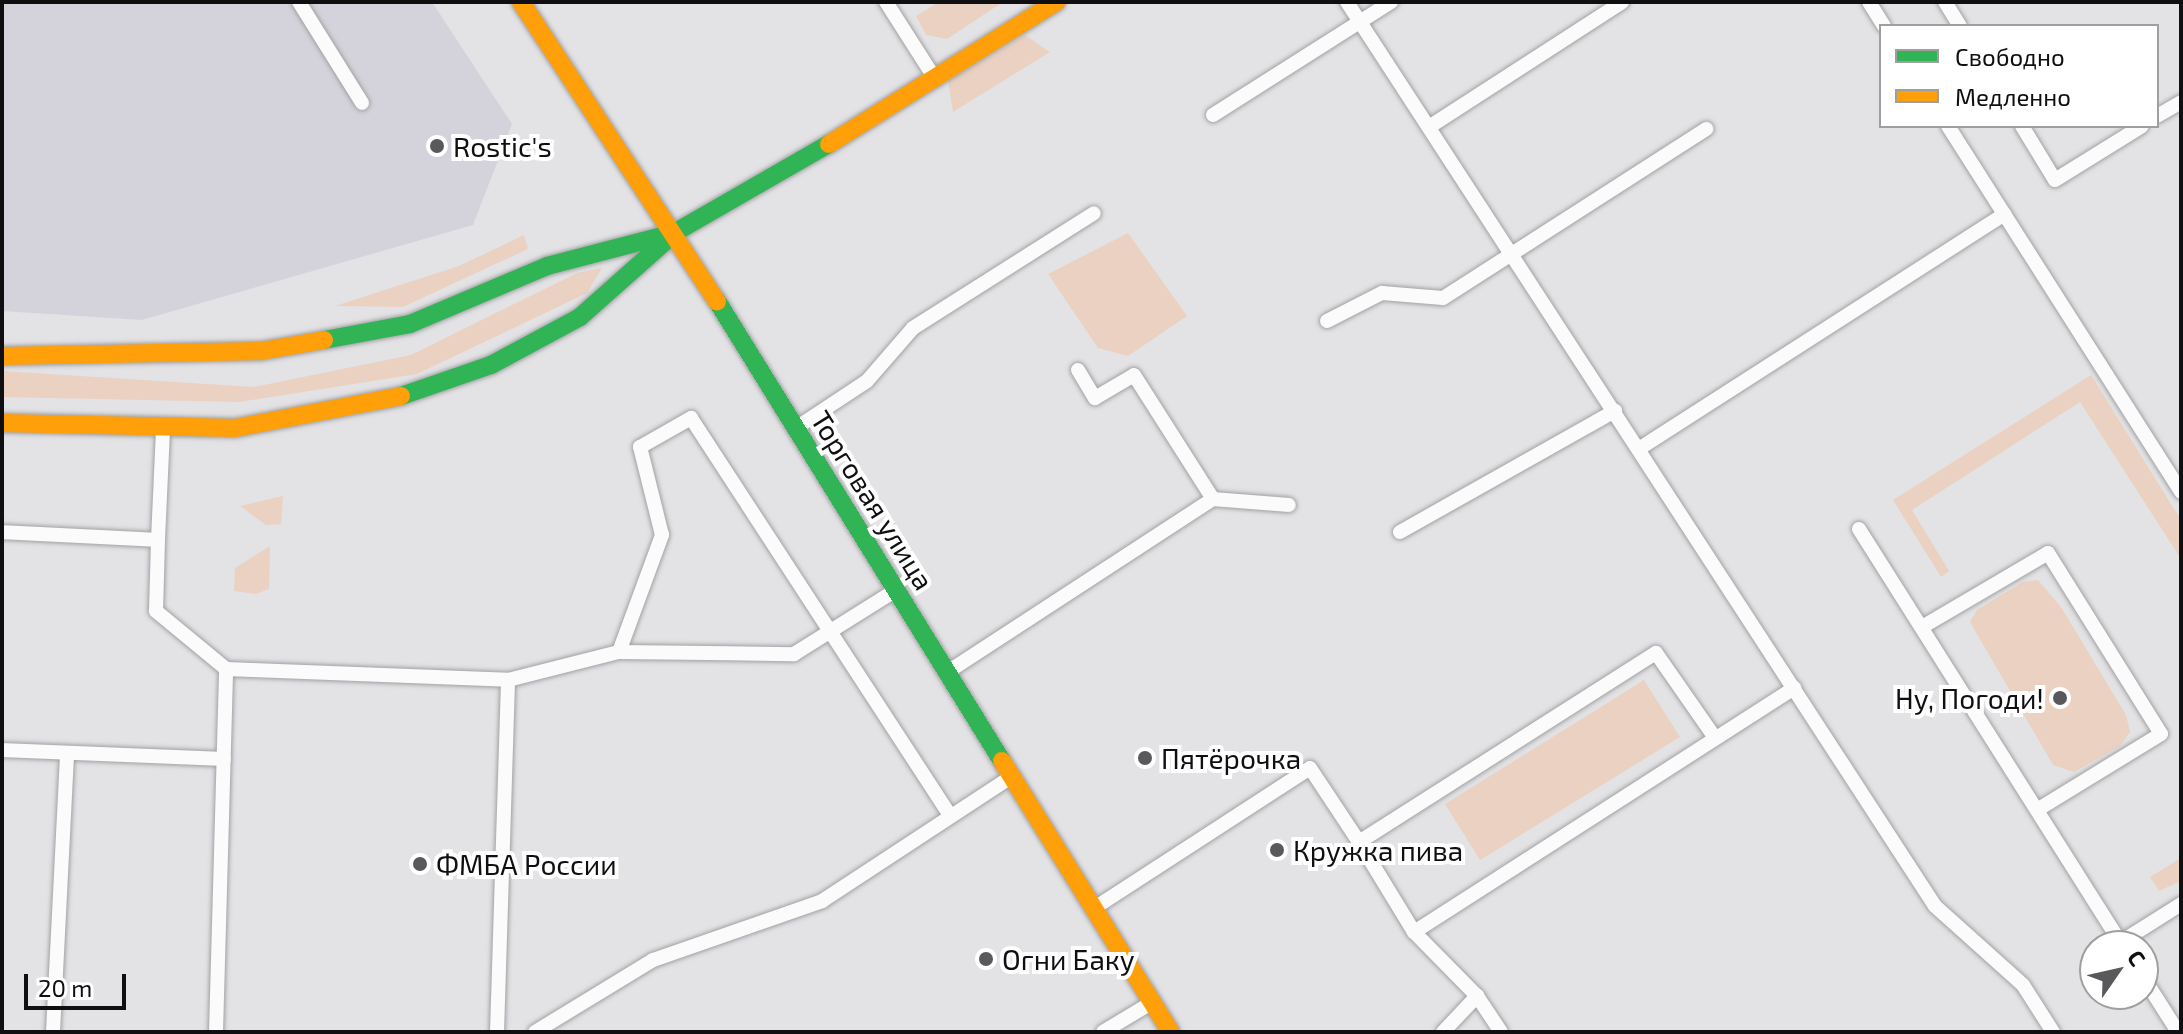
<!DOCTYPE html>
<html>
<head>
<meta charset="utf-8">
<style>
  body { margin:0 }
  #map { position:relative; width:2183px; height:1034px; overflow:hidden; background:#e3e3e6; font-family:"Exo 2",sans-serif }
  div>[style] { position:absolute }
  .built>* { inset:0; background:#d4d3db }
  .green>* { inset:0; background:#ead1c2 }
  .roads { filter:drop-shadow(0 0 2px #a2a2a4) drop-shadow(0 0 2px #a2a2a4) }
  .lane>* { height:14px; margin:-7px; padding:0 7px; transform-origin:7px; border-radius:7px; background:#fbfbfb }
  .fast>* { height:18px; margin:-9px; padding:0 9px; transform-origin:9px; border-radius:9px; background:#30b455 }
  .slow>* { height:18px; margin:-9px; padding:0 9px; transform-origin:9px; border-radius:9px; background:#ff9f0a }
  .dots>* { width:22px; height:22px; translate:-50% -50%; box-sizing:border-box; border:4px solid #fff; border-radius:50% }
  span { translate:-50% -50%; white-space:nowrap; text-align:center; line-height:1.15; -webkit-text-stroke:8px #fff; paint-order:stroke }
  .poi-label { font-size:28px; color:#0f0f11 }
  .left { translate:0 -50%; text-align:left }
  .right { translate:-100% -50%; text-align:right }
  .street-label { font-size:28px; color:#0f0f11 }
  .frame { position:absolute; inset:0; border:4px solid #0f0f11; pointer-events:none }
  .legend { position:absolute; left:1879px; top:24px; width:280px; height:104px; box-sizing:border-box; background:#fff; border:2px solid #9f9fa0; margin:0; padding:10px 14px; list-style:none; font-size:24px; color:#0f0f11 }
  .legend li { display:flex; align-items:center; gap:16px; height:40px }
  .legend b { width:40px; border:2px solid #9f9fa0 }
  .north { position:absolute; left:2079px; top:930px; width:80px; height:80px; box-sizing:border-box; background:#fff; border:2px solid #9f9fa0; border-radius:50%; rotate:56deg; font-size:22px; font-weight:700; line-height:32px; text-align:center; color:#0f0f11 }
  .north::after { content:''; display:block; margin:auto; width:28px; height:36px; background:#59595c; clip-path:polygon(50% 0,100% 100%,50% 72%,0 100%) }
  .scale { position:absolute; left:24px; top:974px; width:102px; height:36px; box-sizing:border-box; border:4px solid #0f0f11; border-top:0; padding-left:10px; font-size:24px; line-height:28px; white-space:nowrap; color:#0f0f11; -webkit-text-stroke:6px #fff; paint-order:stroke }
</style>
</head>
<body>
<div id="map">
  <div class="built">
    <i style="clip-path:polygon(2px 2px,432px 2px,512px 124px,473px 225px,142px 320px,2px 311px)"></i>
  </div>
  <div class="green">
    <i style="clip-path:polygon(939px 2px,1003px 2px,947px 39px,926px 35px,916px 16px)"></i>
    <i style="clip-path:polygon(1025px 35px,1050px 52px,953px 112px,948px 81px)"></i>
    <i style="clip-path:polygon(1128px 233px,1187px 316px,1128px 356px,1098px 348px,1048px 274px)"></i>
    <i style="clip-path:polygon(524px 235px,528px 249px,403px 307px,335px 306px,459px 266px)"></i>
    <i style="clip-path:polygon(602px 268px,587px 293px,417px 374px,239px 402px,2px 397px,2px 371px,254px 387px,411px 355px,577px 273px)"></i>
    <i style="clip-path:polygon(2091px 375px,2181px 520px,2181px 559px,2080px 402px,1912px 510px,1949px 571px,1941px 577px,1893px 500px)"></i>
    <i style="clip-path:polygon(283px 496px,281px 524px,266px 525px,240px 506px)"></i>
    <i style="clip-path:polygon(270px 546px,269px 589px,256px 594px,234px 591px,235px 568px)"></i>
    <i style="clip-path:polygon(2038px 580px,2061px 607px,2126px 715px,2130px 732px,2120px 746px,2074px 772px,2053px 765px,1970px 622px,1977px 610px,2023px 582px)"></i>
    <i style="clip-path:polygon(1644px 680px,1680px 737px,1480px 860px,1445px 804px)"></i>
    <i style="clip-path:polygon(2181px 858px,2181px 881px,2159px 891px,2150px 877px)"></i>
  </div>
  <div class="roads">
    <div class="lane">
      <i style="left:299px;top:2px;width:119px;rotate:58deg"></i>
      <i style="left:886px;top:2px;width:89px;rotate:57.4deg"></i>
      <i style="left:1347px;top:2px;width:1078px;rotate:56.96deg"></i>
      <i style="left:1935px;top:906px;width:118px;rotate:41.9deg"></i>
      <i style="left:2023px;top:985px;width:56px;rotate:57.4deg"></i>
      <i style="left:1869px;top:2px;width:28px;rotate:58deg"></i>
      <i style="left:1945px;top:2px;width:28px;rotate:58deg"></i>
      <i style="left:1213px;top:115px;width:211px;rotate:-32.4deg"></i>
      <i style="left:2157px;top:116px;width:28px;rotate:-30deg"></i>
      <i style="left:1948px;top:126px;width:434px;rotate:57.5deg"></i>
      <i style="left:2022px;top:126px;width:63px;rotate:58.6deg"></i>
      <i style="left:2055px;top:180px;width:102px;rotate:-31.8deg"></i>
      <i style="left:1429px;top:127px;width:230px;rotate:-32.9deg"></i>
      <i style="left:1327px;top:321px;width:62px;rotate:-27deg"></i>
      <i style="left:1382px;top:293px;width:61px;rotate:4.7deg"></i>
      <i style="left:1443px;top:298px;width:313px;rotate:-32.7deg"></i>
      <i style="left:1078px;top:370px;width:33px;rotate:59deg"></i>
      <i style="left:1095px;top:398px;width:45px;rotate:-30.5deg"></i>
      <i style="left:1134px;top:375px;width:147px;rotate:57.5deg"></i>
      <i style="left:796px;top:428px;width:85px;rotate:-33.5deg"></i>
      <i style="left:867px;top:381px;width:70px;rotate:-49deg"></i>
      <i style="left:913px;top:328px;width:214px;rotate:-32.4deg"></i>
      <i style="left:1640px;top:448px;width:433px;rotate:-32.7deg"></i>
      <i style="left:1859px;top:529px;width:494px;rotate:57.7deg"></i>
      <i style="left:2px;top:532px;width:156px;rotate:2.9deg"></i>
      <i style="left:158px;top:540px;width:111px;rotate:-87.4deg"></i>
      <i style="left:1400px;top:532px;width:247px;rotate:-29.4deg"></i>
      <i style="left:158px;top:540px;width:71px;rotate:91.6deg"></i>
      <i style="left:156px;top:611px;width:91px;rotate:39.6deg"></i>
      <i style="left:226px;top:669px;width:282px;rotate:2.2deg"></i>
      <i style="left:508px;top:680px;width:114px;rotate:-14.2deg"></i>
      <i style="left:619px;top:652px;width:175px;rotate:0.7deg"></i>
      <i style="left:794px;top:654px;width:120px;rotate:-32.1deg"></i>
      <i style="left:1922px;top:627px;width:146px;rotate:-30.4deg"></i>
      <i style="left:2048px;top:553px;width:213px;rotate:58deg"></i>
      <i style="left:2161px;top:734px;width:145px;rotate:148.5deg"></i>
      <i style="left:619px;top:652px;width:125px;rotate:-69.8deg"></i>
      <i style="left:662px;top:535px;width:91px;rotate:-104deg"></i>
      <i style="left:640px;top:447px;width:59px;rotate:-29.6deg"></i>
      <i style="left:691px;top:418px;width:474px;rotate:56.9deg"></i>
      <i style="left:949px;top:671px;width:315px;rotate:-33.1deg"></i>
      <i style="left:1213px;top:499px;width:76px;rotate:4.5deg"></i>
      <i style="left:2px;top:750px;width:222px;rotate:2.3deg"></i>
      <i style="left:1096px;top:907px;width:255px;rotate:-33deg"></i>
      <i style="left:1310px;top:768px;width:89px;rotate:56.5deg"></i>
      <i style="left:1414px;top:932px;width:105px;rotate:-121.4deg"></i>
      <i style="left:1359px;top:842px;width:352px;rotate:-32.5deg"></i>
      <i style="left:1656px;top:653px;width:103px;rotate:55.2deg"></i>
      <i style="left:2121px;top:942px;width:71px;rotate:-32.3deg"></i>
      <i style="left:2143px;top:977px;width:65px;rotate:57.5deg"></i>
      <i style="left:53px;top:1032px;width:279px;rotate:-87.1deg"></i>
      <i style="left:216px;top:1032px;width:363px;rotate:-88.4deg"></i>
      <i style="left:497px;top:1032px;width:352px;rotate:-88.2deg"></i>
      <i style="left:535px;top:1032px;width:138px;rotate:-31.4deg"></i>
      <i style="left:653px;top:960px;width:179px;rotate:-19.2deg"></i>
      <i style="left:822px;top:901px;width:227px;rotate:-33.3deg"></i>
      <i style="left:1103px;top:1032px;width:56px;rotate:-31.1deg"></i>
      <i style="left:1443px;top:1032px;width:50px;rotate:-46.6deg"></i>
      <i style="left:1501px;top:1032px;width:43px;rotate:-123.7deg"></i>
      <i style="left:1477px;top:996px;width:90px;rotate:-134.5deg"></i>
      <i style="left:1414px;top:932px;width:452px;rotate:-32.7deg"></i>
    </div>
    <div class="fast">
      <i style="left:717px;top:301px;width:541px;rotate:58.22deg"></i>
      <i style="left:324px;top:340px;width:87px;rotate:-10.5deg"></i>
      <i style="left:410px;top:324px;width:149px;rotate:-22.9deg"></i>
      <i style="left:547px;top:266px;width:131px;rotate:-14.6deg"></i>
      <i style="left:674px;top:233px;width:179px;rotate:-29.9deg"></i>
      <i style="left:401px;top:396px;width:95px;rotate:-19deg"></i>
      <i style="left:491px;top:365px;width:101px;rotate:-28.3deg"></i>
      <i style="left:580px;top:317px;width:119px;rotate:-41.6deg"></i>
    </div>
    <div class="slow">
      <i style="left:521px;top:2px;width:358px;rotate:56.8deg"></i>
      <i style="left:829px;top:144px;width:268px;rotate:-32deg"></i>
      <i style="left:2px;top:356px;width:259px;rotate:-1.1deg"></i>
      <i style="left:261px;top:351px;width:64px;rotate:-9.9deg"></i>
      <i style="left:2px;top:423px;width:233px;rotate:1.2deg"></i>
      <i style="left:235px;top:428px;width:169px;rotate:-10.9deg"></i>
      <i style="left:1002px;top:761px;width:319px;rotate:58.1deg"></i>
    </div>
  </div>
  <div class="dots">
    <i style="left:437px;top:146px;background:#59595c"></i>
    <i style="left:2060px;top:698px;background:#59595c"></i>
    <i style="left:1145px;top:758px;background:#59595c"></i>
    <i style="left:1277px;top:850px;background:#59595c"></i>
    <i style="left:420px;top:864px;background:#59595c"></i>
    <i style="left:986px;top:959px;background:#59595c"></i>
  </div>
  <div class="poi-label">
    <span class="left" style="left:453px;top:146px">Rostic's</span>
    <span class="right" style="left:2044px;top:698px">Ну, Погоди!</span>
    <span class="left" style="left:1161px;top:758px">Пятёрочка</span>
    <span class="left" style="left:1293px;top:850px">Кружка пива</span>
    <span class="left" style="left:436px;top:864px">ФМБА России</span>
    <span class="left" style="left:1002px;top:959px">Огни Баку</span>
  </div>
  <div class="street-label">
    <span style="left:873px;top:500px;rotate:58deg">Торговая улица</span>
  </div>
  <div class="frame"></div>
  <ul class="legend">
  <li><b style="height:10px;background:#30b455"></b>Свободно</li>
  <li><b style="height:10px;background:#ff9f0a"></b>Медленно</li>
  </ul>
  <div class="north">С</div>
  <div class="scale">20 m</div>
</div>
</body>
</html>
